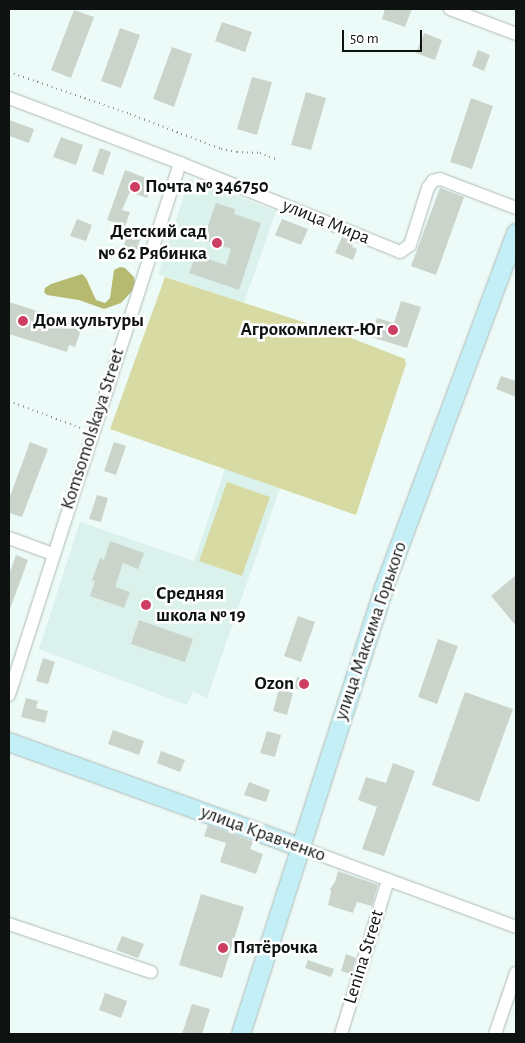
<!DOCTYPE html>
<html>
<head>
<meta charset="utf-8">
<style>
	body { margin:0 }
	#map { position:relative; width:525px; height:1043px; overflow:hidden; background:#edfbf8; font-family:"Alegreya Sans",sans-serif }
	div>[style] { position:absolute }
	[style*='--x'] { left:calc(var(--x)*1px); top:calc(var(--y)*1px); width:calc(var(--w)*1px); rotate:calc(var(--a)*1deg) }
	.built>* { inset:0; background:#dbf1ec }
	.green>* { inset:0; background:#d7dba3 }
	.forest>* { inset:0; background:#b6b970 }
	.building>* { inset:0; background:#cbd4ca }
	.path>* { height:2px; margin-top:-1px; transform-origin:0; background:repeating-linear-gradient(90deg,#848e8c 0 1px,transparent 0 5px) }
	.roads { filter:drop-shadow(0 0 1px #acb9b6) drop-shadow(0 0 1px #acb9b6) }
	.street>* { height:12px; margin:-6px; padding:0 6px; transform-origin:6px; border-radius:6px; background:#fff }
	.secondary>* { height:18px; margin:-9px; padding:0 9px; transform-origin:9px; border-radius:9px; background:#c4eff7 }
	.dots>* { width:14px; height:14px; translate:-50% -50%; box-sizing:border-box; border:2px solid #fff; border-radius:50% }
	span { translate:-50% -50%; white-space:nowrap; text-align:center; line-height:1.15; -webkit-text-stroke:5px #fff; paint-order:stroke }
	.poi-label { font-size:19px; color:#0e1312; font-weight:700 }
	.left { translate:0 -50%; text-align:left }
	.right { translate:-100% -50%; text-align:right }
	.street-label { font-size:19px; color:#0e1312 }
	.frame { position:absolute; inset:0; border:10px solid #0e1312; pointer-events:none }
	.scale { position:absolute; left:342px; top:30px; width:80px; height:22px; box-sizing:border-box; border:2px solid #0e1312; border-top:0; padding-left:6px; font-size:15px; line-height:18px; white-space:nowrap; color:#0e1312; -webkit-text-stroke:4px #fff; paint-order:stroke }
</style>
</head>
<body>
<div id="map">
	<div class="built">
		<i style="clip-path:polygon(190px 178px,276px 211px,244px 303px,158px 274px)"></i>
		<i style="clip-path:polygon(225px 469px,280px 488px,207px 698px,193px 691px,187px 705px,39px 649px,80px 522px,194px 561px)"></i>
	</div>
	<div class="green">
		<i style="clip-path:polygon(165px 277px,346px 336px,405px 359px,406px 364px,356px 515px,110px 429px)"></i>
		<i style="clip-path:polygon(227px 482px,270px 497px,242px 576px,199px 561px)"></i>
	</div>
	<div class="forest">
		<i style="clip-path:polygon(120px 267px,125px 268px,134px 277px,135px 283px,133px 290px,121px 303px,104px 309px,79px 300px,47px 295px,44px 292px,45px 288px,51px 284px,82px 274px,86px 278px,96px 300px,105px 303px,110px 298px,114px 270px)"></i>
	</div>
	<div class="building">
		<i style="clip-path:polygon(385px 9px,412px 9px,405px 27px,382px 19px)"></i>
		<i style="clip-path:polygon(74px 10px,94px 17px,71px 78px,51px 70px)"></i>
		<i style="clip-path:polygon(222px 22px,252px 32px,245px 52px,215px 41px)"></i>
		<i style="clip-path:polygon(120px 28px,140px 35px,121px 88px,101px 81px)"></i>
		<i style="clip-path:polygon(424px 33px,442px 40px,435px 60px,416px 53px)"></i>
		<i style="clip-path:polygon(172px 47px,192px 54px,174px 107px,153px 99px)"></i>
		<i style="clip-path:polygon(478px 50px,490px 55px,484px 71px,472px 66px)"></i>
		<i style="clip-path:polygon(252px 77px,272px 82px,257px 135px,237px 129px)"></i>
		<i style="clip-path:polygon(306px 92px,326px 98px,311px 150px,291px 145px)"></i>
		<i style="clip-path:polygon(471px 98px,493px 106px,472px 169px,450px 162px)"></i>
		<i style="clip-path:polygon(9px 120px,34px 129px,29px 143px,9px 136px)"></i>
		<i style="clip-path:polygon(61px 137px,83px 145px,76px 165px,53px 157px)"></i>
		<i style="clip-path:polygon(100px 148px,111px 152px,103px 175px,92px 171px)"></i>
		<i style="clip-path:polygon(125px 170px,154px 181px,147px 198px,130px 192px,122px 210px,130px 212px,125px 226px,107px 220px)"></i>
		<i style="clip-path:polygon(440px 188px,464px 197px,436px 275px,411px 266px)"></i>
		<i style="clip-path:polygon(216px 203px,235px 209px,234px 214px,261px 223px,239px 290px,189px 273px,196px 255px,226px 265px,231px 249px,203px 240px)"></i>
		<i style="clip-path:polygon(77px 219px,92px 225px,86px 241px,70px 236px)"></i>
		<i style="clip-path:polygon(282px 219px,308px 229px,301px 245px,275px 235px)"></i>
		<i style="clip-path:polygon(127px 233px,141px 237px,136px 253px,123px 249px)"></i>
		<i style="clip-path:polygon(342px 237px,354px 242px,352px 247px,357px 249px,353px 260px,335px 253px)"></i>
		<i style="clip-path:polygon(401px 301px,421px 307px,407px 348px,371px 337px,377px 318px,394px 323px)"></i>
		<i style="clip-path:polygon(9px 302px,76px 323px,74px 328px,81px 330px,75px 347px,69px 345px,67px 352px,9px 334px)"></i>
		<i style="clip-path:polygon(501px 376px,516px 381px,516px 397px,496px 389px)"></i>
		<i style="clip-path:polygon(30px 442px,48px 449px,22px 517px,9px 513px,9px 499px)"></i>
		<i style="clip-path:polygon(114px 442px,126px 446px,116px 475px,104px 471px)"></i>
		<i style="clip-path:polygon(97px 495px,108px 498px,101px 522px,89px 519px)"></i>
		<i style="clip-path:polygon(110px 541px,144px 553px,138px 569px,123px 563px,115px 587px,130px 592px,124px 608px,90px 596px,95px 581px,92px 580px,100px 558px,104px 560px)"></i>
		<i style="clip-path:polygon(16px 555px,28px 560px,10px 609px,9px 575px)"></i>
		<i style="clip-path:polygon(516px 575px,516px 626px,491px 596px)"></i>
		<i style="clip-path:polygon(298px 616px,315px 622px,301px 662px,284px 656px)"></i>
		<i style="clip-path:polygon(139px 620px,193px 639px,185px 662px,131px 644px)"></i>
		<i style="clip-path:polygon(438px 639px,458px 646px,437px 704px,418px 697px)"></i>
		<i style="clip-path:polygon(43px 658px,55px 662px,48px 684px,36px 681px)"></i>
		<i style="clip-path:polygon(297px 677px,308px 680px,305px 691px,294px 688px)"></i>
		<i style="clip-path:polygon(279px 689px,293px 693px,287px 715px,273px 711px)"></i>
		<i style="clip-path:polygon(465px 692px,513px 709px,479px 802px,432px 785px)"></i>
		<i style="clip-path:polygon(26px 698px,38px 701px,36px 708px,48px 711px,45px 723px,21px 717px)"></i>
		<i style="clip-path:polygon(113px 730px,144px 741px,139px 755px,108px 744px)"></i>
		<i style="clip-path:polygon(267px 731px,281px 735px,275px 757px,260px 753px)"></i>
		<i style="clip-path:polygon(161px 751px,185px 760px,180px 772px,157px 763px)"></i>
		<i style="clip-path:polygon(393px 763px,415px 771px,384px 856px,362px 849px,377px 807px,358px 800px,366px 777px,386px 783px)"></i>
		<i style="clip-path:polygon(249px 782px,270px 790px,266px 802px,244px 795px)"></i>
		<i style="clip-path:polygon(208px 825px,253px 842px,250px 849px,263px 854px,256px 874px,220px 862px,226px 843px,204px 836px)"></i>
		<i style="clip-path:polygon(338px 871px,378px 885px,372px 906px,357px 902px,353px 913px,328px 905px,331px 892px,330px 889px,335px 882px)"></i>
		<i style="clip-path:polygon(201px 894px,244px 907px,222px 978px,179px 965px)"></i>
		<i style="clip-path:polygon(122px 936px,144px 944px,138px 958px,116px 950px)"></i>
		<i style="clip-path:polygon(346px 954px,356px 958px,351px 974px,341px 971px)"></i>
		<i style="clip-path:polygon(308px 960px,334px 969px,331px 977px,305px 968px)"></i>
		<i style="clip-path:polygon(105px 993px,127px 1001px,121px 1018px,99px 1010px)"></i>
		<i style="clip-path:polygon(192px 1004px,210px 1009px,202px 1034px,182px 1034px)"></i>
	</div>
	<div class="path">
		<i style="--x:9;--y:72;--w:128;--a:19.1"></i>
		<i style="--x:130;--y:114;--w:97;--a:21"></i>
		<i style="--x:221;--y:149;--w:16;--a:11"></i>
		<i style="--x:237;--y:152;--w:23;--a:2"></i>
		<i style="--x:260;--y:153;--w:19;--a:21"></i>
		<i style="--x:9;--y:401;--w:79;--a:20.7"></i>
	</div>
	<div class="roads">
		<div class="street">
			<i style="--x:450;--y:9;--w:71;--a:20.7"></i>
			<i style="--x:9;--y:98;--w:183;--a:20.8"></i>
			<i style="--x:180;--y:163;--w:237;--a:22"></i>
			<i style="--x:400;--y:252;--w:12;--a:-35"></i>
			<i style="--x:410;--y:245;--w:60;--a:-72.5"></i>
			<i style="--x:428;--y:188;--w:9;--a:-54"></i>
			<i style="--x:433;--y:181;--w:7;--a:-16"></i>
			<i style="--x:440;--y:179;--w:81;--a:20.9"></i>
			<i style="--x:9;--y:538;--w:47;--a:20"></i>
			<i style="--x:9;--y:695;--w:559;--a:-72.18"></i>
			<i style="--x:299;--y:847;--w:231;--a:20.2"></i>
			<i style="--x:9;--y:924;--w:150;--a:18.7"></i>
			<i style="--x:341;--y:1034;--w:161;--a:-73"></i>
			<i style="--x:495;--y:1034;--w:65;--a:-71"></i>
		</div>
		<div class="secondary">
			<i style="--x:9;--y:742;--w:308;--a:19.9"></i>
			<i style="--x:241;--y:1034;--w:468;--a:-72.2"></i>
			<i style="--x:384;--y:588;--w:379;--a:-69.6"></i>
		</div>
	</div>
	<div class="dots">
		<i style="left:135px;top:187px;background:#cd3e63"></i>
		<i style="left:217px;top:243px;background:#cd3e63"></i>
		<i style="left:23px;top:321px;background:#cd3e63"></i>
		<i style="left:393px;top:330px;background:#cd3e63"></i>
		<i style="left:146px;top:605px;background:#cd3e63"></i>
		<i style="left:304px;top:684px;background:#cd3e63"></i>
		<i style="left:223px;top:948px;background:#cd3e63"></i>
	</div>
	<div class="poi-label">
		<span class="left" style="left:145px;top:187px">Почта № 346750</span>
		<span class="right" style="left:207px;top:243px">Детский сад<br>№ 62 Рябинка</span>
		<span class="left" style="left:33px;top:321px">Дом культуры</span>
		<span class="right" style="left:383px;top:330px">Агрокомплект-Юг</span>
		<span class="left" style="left:156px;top:605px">Средняя<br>школа № 19</span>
		<span class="right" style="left:294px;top:684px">Ozon</span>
		<span class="left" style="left:233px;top:948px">Пятёрочка</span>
	</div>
	<div class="street-label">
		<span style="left:326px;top:222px;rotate:22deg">улица Мира</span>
		<span style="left:93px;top:429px;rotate:-72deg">Komsomolskaya Street</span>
		<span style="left:371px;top:631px;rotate:-71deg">улица Максима Горького</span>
		<span style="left:263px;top:834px;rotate:20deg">улица Кравченко</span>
		<span style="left:364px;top:957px;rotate:-73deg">Lenina Street</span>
	</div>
	<div class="frame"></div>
	<div class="scale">50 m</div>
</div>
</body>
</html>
